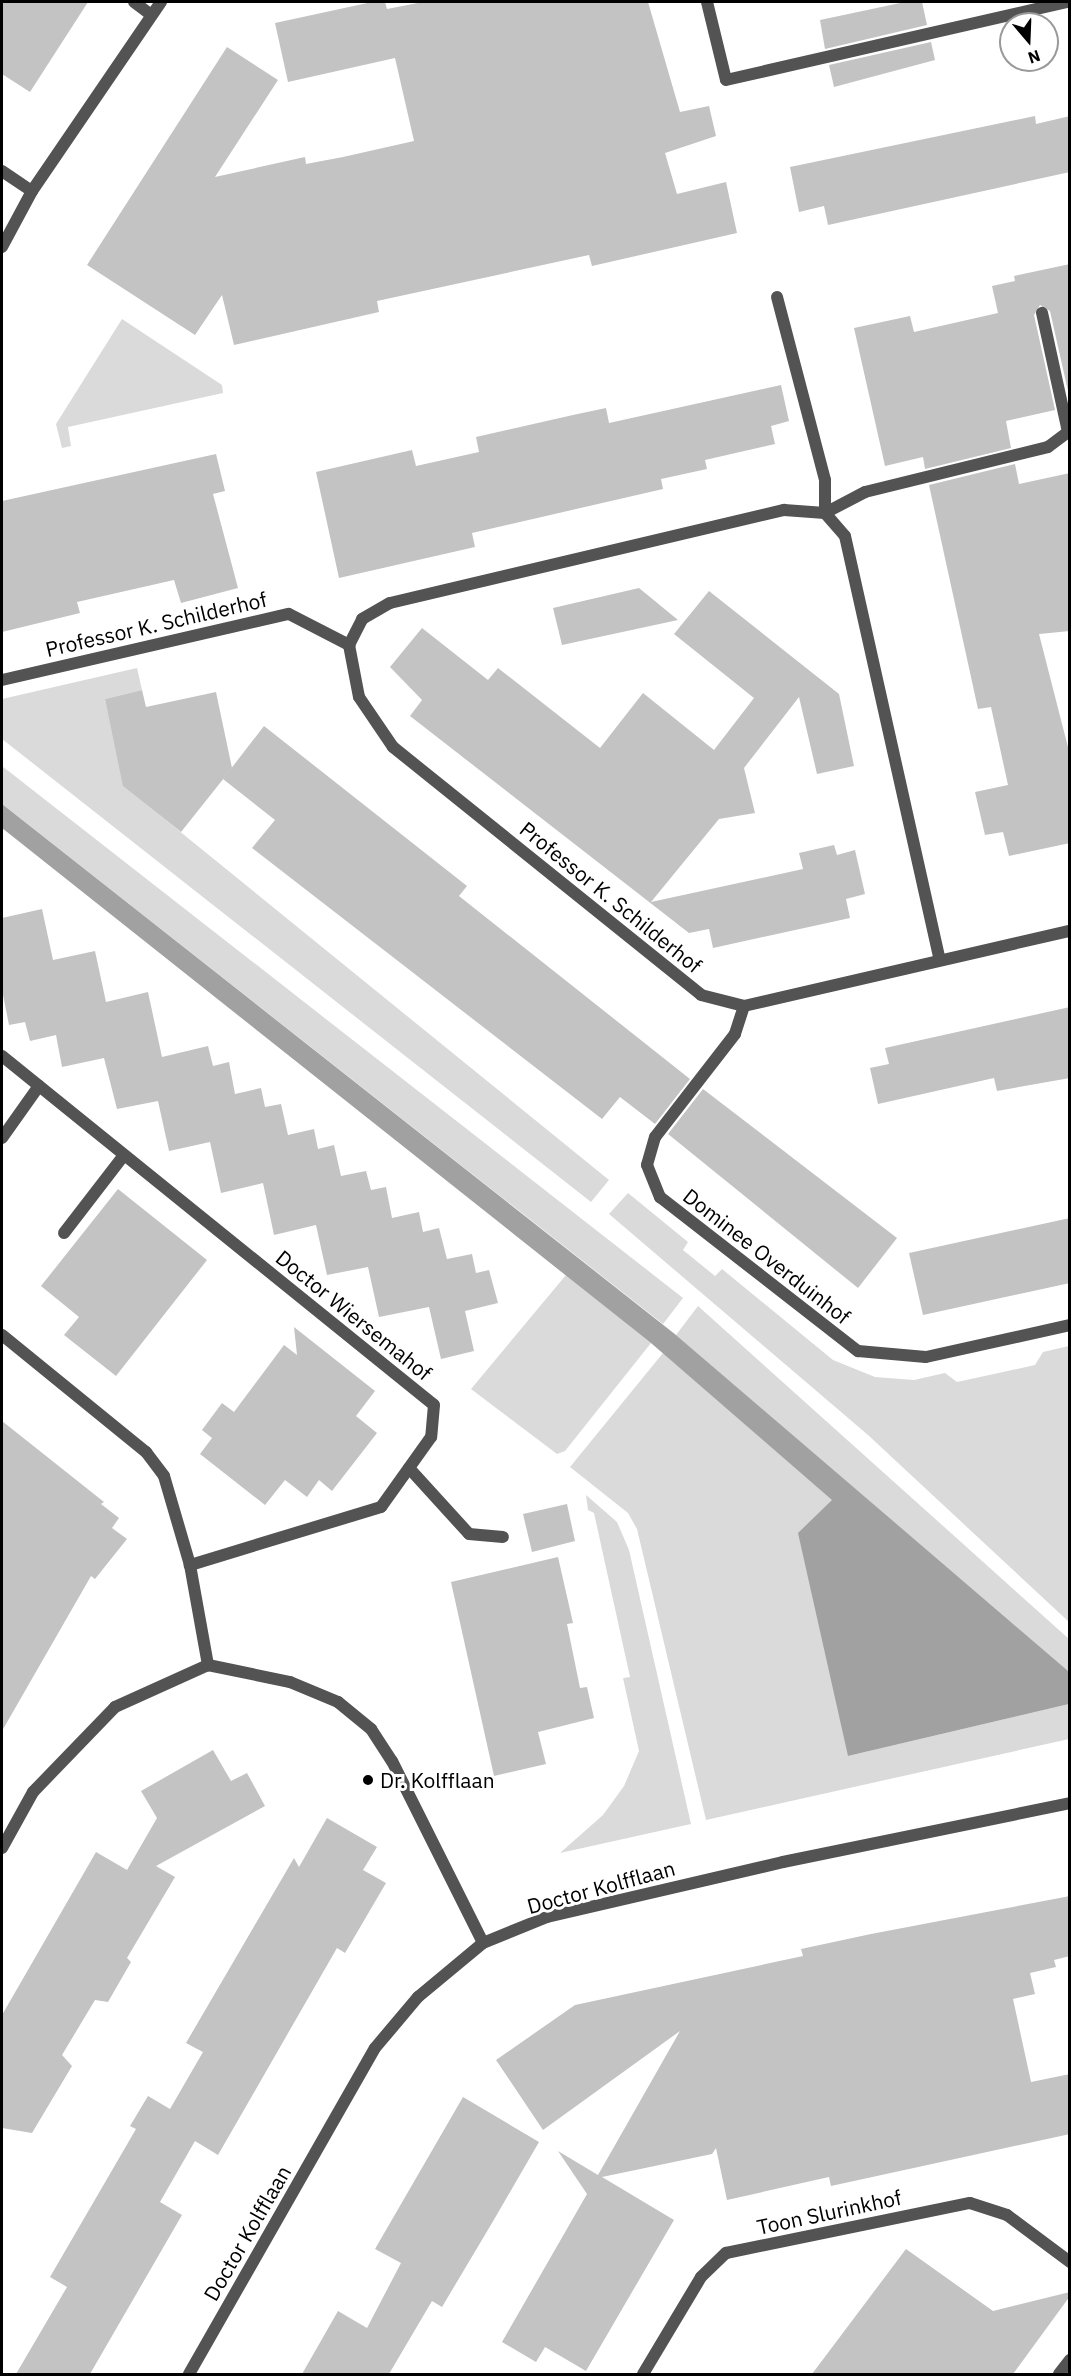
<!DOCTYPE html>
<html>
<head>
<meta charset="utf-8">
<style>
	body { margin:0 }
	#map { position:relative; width:1071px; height:2376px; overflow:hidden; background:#fff; font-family:"IBM Plex Sans",sans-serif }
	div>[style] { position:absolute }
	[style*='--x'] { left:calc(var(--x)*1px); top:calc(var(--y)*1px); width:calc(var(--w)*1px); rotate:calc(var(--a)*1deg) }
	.green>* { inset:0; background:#dadada }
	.water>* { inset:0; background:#a1a1a1 }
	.building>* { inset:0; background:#c3c3c3 }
	.lane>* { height:12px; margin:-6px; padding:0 6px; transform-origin:6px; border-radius:6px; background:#535353 }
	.street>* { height:12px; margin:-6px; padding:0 6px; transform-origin:6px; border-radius:6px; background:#535353 }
	.dots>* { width:16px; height:16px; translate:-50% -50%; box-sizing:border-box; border:3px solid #fff; border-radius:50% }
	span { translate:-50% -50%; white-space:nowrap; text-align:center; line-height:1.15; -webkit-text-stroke:6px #fff; paint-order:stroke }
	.street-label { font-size:21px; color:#000 }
	.poi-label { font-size:21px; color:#000 }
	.left { translate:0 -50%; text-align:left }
	.frame { position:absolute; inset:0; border:3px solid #000; pointer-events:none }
	.north { position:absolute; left:999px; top:12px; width:60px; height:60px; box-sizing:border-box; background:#fff; border:2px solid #999; border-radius:50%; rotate:161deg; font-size:16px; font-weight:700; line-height:24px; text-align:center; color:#000 }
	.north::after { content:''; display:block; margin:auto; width:21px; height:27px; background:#000; clip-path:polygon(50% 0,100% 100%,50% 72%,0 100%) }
</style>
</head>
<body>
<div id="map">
	<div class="green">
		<i style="clip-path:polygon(122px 319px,222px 385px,223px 393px,68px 427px,71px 446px,62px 448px,56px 424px)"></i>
		<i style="clip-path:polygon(137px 668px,142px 690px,105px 699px,125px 787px,609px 1180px,591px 1202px,2px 739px,2px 699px)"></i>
		<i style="clip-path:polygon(2px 766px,683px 1298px,663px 1324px,2px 804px)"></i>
		<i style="clip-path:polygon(628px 1193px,688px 1242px,683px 1250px,715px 1276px,722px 1269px,833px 1360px,875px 1377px,914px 1380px,945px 1373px,957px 1382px,1035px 1365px,1043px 1352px,1069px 1346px,1069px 1622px,868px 1435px,609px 1214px)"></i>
		<i style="clip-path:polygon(566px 1275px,651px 1343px,565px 1451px,557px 1454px,471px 1389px)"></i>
		<i style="clip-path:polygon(698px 1306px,1069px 1639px,1069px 1674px,676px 1335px)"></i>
		<i style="clip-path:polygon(663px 1353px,833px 1500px,848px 1756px,1069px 1704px,1069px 1739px,706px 1820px,637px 1529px,628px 1513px,570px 1467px)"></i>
		<i style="clip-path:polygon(586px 1495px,617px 1522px,629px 1550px,691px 1824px,560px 1853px,603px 1815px,624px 1786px,639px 1751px,623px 1678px,630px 1677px,594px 1513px,588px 1510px)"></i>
	</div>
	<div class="water">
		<i style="clip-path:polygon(2px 804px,676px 1335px,1068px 1671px,1069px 1704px,848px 1756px,798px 1533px,832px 1500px,651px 1343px,2px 828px)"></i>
	</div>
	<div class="building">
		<i style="clip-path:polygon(2px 2px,88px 2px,30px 92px,2px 74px)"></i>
		<i style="clip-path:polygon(372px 2px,385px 2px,387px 9px,423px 2px,648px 2px,680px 112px,709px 106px,716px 136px,665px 153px,677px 194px,726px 182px,737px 233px,592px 266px,589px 255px,377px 301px,379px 312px,234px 345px,222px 295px,195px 335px,87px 265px,227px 47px,278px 80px,215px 177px,305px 157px,306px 164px,343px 157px,414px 141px,395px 58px,288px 82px,275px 23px)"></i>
		<i style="clip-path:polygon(905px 2px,922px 2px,927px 25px,825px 49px,820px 20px)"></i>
		<i style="clip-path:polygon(931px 42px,935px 60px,834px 87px,829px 65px)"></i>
		<i style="clip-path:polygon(1035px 116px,1036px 124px,1070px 116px,1070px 172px,828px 225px,824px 206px,799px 212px,790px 167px)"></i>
		<i style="clip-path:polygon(1070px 264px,1070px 400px,1050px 311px,1040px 305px,1034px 315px,1055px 410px,1006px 421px,1011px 448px,925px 469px,923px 457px,885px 466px,854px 328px,910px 316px,914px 332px,998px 313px,992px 286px,1015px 281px,1014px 276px)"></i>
		<i style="clip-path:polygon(781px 385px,789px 421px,771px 426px,775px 444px,705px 460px,707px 469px,661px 479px,663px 489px,472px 533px,475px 547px,339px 578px,316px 472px,412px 450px,416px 466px,479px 452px,476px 437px,573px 415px,606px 408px,609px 423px)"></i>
		<i style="clip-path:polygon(216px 454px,225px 491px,213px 494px,238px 588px,181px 603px,174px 580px,77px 602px,80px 613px,2px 632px,2px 501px)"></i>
		<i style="clip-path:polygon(1015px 464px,1019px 484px,1070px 473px,1070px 631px,1039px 634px,1070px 755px,1070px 843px,1009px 856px,1003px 832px,985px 835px,975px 792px,1008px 785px,991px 707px,978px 709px,929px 485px)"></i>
		<i style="clip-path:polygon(639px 588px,678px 620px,562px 645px,553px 608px)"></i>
		<i style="clip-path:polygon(709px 591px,839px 694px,854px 766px,817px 774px,799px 697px,744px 768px,755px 813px,719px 819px,651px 902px,803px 869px,799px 853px,834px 845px,837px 855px,855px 850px,865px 894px,846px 899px,850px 918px,713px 948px,709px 929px,689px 933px,410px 716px,422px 700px,390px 667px,422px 628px,488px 680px,498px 668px,600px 748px,643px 693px,714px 750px,754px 698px,674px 634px)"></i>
		<i style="clip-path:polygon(142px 690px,146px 707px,216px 692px,232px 768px,181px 832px,123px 786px,105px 699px)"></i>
		<i style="clip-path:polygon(264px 726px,467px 886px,459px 896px,690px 1079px,655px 1124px,620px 1097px,602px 1119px,252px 848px,275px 820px,223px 779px)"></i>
		<i style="clip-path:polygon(42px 909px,53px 960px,95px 951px,106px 1002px,148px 992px,162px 1057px,208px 1046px,213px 1066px,229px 1062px,235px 1094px,261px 1088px,265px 1107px,281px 1104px,288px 1135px,314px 1129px,318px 1149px,334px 1145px,341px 1176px,366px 1171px,371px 1190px,386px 1187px,392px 1218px,419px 1212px,423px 1232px,439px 1228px,447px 1259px,472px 1254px,476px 1273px,489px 1270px,498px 1303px,465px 1311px,474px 1351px,441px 1359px,429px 1307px,379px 1317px,368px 1267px,327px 1275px,316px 1225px,274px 1235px,263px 1183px,221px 1193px,210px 1142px,169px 1151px,158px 1101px,117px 1109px,104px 1058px,62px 1067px,56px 1035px,30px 1041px,25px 1022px,9px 1025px,2px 990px,2px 918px)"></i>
		<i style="clip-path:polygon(1070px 1007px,1070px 1078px,997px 1091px,994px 1078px,878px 1104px,870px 1068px,889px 1064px,885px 1048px)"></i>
		<i style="clip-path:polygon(703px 1089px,897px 1238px,858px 1288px,668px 1134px)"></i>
		<i style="clip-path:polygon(118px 1189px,207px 1260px,116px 1376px,64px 1335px,79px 1317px,41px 1286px)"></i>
		<i style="clip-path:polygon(1070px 1218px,1070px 1283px,923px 1315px,909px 1253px)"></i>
		<i style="clip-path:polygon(294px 1327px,375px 1391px,356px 1416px,377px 1433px,332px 1491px,319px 1480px,307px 1497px,285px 1480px,265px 1505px,200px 1454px,212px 1438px,202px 1430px,222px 1403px,234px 1412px,284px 1345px,297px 1355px)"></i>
		<i style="clip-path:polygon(2px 1421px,104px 1502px,101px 1504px,119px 1518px,112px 1528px,127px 1539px,95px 1579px,91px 1576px,2px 1731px)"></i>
		<i style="clip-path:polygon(567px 1504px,575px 1541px,532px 1552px,523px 1514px)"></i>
		<i style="clip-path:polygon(558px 1557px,573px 1623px,567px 1624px,580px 1688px,587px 1687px,594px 1718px,538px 1732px,546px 1764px,494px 1776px,451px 1582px)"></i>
		<i style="clip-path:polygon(213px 1750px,231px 1781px,247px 1773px,265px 1806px,156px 1866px,175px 1877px,127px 1958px,131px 1962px,108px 2002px,95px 2000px,62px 2055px,72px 2066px,32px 2133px,2px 2128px,2px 2015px,96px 1852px,127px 1870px,157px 1818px,141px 1791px)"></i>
		<i style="clip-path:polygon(327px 1818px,377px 1847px,363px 1870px,386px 1883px,345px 1953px,337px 1948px,218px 2155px,195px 2141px,160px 2202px,182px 2215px,90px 2374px,16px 2374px,67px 2287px,50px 2277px,136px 2129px,130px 2126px,148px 2096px,170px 2109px,203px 2052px,186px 2043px,294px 1858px,299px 1867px)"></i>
		<i style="clip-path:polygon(1070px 1896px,1070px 1956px,1054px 1960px,1056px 1967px,1030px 1973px,1035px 1994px,1013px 1999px,1031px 2082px,1070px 2074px,1070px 2134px,831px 2186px,829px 2177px,727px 2200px,716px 2148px,712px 2154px,602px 2177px,674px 2220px,586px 2371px,545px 2347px,536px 2362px,502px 2342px,587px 2194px,558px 2151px,598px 2175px,680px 2031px,543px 2130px,496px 2060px,575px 2005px,803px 1956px,801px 1949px,871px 1934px)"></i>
		<i style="clip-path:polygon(463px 2097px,539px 2142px,492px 2223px,442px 2307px,432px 2301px,389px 2374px,302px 2374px,338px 2311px,367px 2328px,401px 2263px,375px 2249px)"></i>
		<i style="clip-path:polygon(906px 2249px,993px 2311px,1070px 2292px,1070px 2296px,1013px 2374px,812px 2374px)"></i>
	</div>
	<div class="lane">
		<i style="--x:825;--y:513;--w:45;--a:-27.7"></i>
		<i style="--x:865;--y:492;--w:188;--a:-13.8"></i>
		<i style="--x:1048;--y:447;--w:25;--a:-37"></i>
		<i style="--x:1068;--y:432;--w:122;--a:-102.3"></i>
		<i style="--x:2;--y:1138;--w:64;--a:-54.6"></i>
		<i style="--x:64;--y:1233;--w:98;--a:-52.4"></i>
		<i style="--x:409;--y:1468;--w:89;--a:47.7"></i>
		<i style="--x:469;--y:1534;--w:34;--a:5"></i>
	</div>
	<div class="street">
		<i style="--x:134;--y:2;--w:20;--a:37"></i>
		<i style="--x:707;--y:2;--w:80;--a:76.3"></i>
		<i style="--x:726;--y:80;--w:349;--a:-12.9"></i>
		<i style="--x:2;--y:171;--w:36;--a:34"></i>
		<i style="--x:2;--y:247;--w:64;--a:-61.8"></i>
		<i style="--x:32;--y:191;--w:229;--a:-55.7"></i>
		<i style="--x:777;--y:297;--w:189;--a:75.3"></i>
		<i style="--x:825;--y:480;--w:33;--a:90"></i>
		<i style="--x:349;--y:645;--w:53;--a:79.1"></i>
		<i style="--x:359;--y:697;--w:60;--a:55.8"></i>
		<i style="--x:393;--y:747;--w:395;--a:38.8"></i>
		<i style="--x:701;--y:995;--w:44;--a:14.3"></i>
		<i style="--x:744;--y:1006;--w:335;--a:-13"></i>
		<i style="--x:2;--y:680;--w:294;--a:-13"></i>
		<i style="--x:289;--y:614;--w:68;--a:27.3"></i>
		<i style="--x:349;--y:645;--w:29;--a:-63"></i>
		<i style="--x:362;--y:619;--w:32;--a:-30"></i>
		<i style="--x:390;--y:603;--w:405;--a:-13.3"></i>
		<i style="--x:784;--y:510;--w:41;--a:4.2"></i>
		<i style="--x:825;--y:513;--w:30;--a:49"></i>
		<i style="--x:845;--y:536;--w:432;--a:77.4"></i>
		<i style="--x:744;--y:1006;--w:29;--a:108"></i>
		<i style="--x:735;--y:1034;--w:130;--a:127.8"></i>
		<i style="--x:655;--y:1137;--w:29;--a:106"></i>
		<i style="--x:647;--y:1165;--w:35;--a:68"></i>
		<i style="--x:660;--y:1197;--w:251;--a:37.9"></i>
		<i style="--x:858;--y:1351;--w:68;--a:5"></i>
		<i style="--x:926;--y:1357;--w:148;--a:-12.5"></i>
		<i style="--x:2;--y:1056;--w:555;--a:38.93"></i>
		<i style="--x:434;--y:1405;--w:32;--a:95"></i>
		<i style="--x:431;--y:1437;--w:86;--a:125.5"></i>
		<i style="--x:381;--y:1507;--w:200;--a:163.1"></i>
		<i style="--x:2;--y:1335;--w:186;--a:39.1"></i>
		<i style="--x:146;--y:1452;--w:30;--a:53"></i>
		<i style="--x:164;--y:1476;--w:93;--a:73.7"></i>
		<i style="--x:190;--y:1565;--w:102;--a:79.8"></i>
		<i style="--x:2;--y:1848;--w:64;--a:-61"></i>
		<i style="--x:33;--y:1792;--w:118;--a:-46"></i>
		<i style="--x:115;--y:1707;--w:102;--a:-24.3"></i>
		<i style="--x:208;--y:1665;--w:84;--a:11.7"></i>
		<i style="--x:290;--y:1682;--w:52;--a:22.6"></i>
		<i style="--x:338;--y:1702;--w:43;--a:39.3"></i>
		<i style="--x:371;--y:1729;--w:38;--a:57"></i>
		<i style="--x:392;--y:1761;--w:203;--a:63.4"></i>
		<i style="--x:189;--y:2374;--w:375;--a:-60.3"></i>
		<i style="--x:375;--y:2048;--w:67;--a:-49.9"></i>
		<i style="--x:418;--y:1997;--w:85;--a:-39.7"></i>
		<i style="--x:483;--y:1943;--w:69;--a:-22.1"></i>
		<i style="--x:547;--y:1917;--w:242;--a:-13.1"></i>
		<i style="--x:783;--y:1862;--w:293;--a:-11.6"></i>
		<i style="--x:643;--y:2374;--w:113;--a:-59.1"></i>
		<i style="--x:701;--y:2277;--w:35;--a:-44"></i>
		<i style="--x:726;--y:2253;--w:249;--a:-11.6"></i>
		<i style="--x:970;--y:2203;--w:39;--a:18"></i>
		<i style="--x:1007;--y:2215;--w:79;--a:36.7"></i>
		<i style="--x:1059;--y:2374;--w:18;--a:-52"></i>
	</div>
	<div class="dots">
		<i style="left:368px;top:1780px;background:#000"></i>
	</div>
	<div class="street-label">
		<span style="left:156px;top:624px;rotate:-13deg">Professor K. Schilderhof</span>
		<span style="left:611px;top:897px;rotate:39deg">Professor K. Schilderhof</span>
		<span style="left:767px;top:1256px;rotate:38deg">Dominee Overduinhof</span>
		<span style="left:354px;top:1315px;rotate:39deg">Doctor Wiersemahof</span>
		<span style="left:601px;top:1887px;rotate:-15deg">Doctor Kolfflaan</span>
		<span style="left:829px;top:2212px;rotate:-12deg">Toon Slurinkhof</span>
		<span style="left:247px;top:2233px;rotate:-60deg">Doctor Kolfflaan</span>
	</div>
	<div class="poi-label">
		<span class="left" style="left:380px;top:1780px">Dr. Kolfflaan</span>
	</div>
	<div class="frame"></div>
	<div class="north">N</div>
</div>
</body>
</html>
